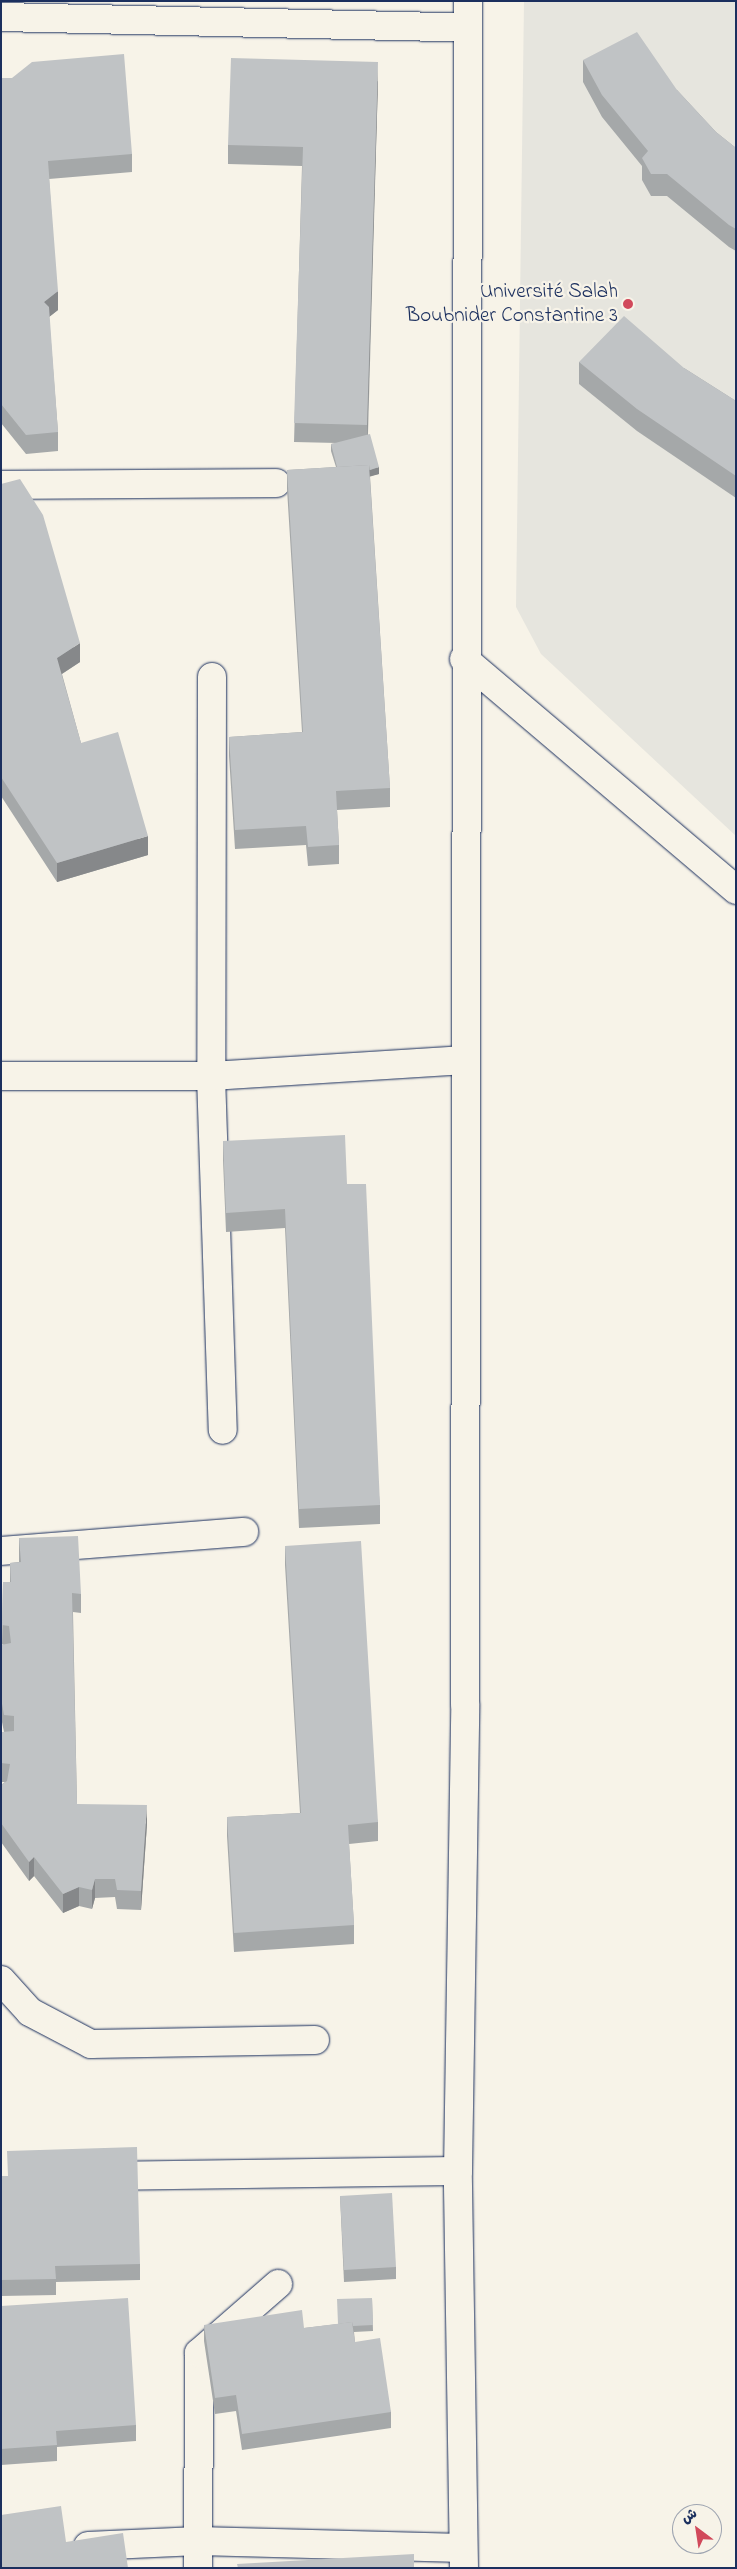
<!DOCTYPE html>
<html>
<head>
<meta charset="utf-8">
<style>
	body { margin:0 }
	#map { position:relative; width:737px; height:2569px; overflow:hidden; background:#f7f3e8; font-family:"Indie Flower","Playpen Sans Arabic",sans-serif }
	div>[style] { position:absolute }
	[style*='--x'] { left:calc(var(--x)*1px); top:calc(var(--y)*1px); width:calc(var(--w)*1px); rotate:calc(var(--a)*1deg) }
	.built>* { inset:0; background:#e6e5de }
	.roads { filter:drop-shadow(0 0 1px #1b2f5e) drop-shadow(0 0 1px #1b2f5e) }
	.minor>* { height:28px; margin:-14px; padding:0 14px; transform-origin:14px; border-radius:14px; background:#f7f3e8 }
	.major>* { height:28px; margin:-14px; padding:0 14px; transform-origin:14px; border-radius:14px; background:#f7f3e8 }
	.wall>* { inset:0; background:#a5a8a9 }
	.shaded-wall>* { inset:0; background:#86888a }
	.building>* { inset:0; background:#c0c3c5 }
	.dots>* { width:14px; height:14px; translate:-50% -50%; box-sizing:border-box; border:2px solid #f7f3e8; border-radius:50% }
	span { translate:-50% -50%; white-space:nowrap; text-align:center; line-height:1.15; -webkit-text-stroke:4.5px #f7f3e8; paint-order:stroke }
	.poi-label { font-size:21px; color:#1b2f5e }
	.right { translate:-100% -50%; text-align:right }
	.frame { position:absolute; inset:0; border:2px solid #1b2f5e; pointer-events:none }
	.north { position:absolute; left:672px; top:2504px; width:50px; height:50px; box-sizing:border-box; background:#f7f3e8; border:1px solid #9fa5b1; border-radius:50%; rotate:329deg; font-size:14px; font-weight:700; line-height:20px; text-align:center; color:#1b2f5e }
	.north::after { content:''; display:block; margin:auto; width:18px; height:22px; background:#d1495b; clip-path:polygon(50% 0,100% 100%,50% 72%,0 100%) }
</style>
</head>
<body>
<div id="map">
	<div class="built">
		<i style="clip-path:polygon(524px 1px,736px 1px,736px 836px,541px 654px,516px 607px)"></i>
	</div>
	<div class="roads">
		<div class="minor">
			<i style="--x:1;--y:17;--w:467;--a:1.3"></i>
			<i style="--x:1;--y:485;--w:275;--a:-0.4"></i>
			<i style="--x:464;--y:659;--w:357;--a:40.3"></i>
			<i style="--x:212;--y:677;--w:399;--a:90.1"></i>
			<i style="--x:211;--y:1076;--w:354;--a:88.1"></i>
			<i style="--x:1;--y:1076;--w:210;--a:0"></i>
			<i style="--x:211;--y:1076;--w:255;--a:-3.6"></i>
			<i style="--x:1;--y:1551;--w:244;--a:-4.5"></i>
			<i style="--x:1;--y:1980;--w:43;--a:47.8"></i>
			<i style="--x:30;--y:2012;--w:69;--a:27.7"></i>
			<i style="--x:91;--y:2044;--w:224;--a:-1"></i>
			<i style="--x:100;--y:2176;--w:358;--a:-0.8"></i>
			<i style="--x:88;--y:2546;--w:110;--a:-2.6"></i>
			<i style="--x:198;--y:2541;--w:265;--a:1.5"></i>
			<i style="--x:198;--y:2568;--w:215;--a:-89.7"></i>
			<i style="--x:199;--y:2353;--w:105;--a:-41.1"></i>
		</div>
		<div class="major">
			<i style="--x:464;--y:2568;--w:397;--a:-90.9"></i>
			<i style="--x:458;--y:2171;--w:467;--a:-89.1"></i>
			<i style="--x:465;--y:1704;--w:1703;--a:-89.9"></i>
		</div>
	</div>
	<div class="wall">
		<i style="clip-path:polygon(583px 60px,677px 90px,716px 132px,736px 148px,736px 251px,729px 247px,667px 196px,651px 196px,642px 180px,642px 166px,602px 117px,583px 82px)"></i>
		<i style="clip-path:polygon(1px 78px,132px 154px,132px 172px,49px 179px,58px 310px,49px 317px,58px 432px,58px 451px,26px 454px,1px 423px)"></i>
		<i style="clip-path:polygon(378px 81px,368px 434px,379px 474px,370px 476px,390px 788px,390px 807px,337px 810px,339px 845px,339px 864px,308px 866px,306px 845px,235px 849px,229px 756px,229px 737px,302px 732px,287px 489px,287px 470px,336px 467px,331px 451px,331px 444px,337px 443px,294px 442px,302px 166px,228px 164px,228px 145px)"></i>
		<i style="clip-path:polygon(579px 362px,684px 368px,736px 401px,736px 498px,637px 431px,579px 384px)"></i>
		<i style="clip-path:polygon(1px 484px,80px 662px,62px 674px,81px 743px,148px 855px,57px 882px,1px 796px)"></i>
		<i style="clip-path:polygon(223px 1141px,347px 1184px,380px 1505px,380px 1524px,299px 1528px,285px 1228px,226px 1232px,223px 1160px)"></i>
		<i style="clip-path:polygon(19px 1538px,81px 1594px,81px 1613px,73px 1612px,77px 1804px,147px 1824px,141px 1910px,117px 1909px,115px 1897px,95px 1898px,92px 1909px,79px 1906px,63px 1913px,34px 1876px,29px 1881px,1px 1842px,1px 1785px,5px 1782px,1px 1782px,1px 1741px,4px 1732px,1px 1717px,1px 1645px,4px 1644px,2px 1644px,3px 1582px,10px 1582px,10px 1563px,19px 1562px)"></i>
		<i style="clip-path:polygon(285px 1546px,378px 1822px,378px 1841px,349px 1844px,354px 1925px,354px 1944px,234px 1952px,227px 1836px,227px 1817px,300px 1813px,285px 1565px)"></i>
		<i style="clip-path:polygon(1px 2176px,140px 2264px,140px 2280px,56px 2282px,56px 2295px,1px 2296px)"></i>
		<i style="clip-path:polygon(340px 2196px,396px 2267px,396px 2279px,344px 2282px)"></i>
		<i style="clip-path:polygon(372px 2298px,373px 2331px,354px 2332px,355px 2342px,391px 2412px,391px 2428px,242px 2450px,236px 2411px,215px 2414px,204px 2341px,204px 2325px,304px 2328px,338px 2324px)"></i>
		<i style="clip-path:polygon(1px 2306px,136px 2425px,136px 2441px,57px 2447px,57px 2461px,1px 2465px)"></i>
	</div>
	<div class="shaded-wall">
		<i style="clip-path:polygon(378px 62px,378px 81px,367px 444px,367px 425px)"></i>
		<i style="clip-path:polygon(58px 291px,58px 310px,44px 321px,44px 302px)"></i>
		<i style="clip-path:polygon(379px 467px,379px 474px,341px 485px,341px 479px)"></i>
		<i style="clip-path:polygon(80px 643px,80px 662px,57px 677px,57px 658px)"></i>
		<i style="clip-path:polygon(148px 836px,148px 855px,57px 882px,57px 863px)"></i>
		<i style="clip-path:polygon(147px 1805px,147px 1824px,141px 1910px,141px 1891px)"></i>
		<i style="clip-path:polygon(34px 1857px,34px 1876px,29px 1881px,29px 1862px)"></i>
		<i style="clip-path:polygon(95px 1879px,95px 1898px,92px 1909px,92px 1890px)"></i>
		<i style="clip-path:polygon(79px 1887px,79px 1906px,63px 1913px,63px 1894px)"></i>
	</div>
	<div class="building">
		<i style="clip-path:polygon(637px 32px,677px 90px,716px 132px,736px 148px,736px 229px,729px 225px,667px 174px,651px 174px,642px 158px,648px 151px,602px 95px,583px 60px)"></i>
		<i style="clip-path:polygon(124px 54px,132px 154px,48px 161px,58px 291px,44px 302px,49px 307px,58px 432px,26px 435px,1px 404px,1px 78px,12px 78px,32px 62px)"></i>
		<i style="clip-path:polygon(231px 58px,378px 62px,367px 425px,294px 423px,303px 147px,228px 145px)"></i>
		<i style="clip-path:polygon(624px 316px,684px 368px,736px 401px,736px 476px,637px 409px,579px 362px)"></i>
		<i style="clip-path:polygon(370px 434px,379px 467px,370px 470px,369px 465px,337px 467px,331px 444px)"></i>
		<i style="clip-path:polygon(369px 465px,390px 788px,336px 791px,339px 845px,308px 847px,306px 826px,235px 830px,229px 737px,303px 732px,287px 470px)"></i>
		<i style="clip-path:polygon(20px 479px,43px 515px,80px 643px,57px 658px,81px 743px,118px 732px,148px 836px,57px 863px,1px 777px,1px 484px)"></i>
		<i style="clip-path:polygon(345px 1135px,347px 1184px,366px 1184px,380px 1505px,299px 1509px,285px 1209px,226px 1213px,223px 1141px)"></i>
		<i style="clip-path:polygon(78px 1536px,81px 1594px,72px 1593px,77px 1804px,147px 1805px,141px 1891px,117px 1890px,115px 1879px,95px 1879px,92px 1890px,79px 1887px,63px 1894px,34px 1857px,29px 1862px,1px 1823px,1px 1785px,7px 1781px,10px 1764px,1px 1763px,2px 1732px,14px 1731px,14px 1716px,4px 1715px,1px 1698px,1px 1645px,11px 1643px,9px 1626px,2px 1625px,3px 1582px,11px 1582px,10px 1563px,21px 1562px,19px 1538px)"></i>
		<i style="clip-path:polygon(361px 1541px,378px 1822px,348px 1825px,354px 1925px,234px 1933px,227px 1817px,301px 1813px,285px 1546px)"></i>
		<i style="clip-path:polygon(137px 2147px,140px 2264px,55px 2266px,56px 2279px,1px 2280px,1px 2176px,8px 2176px,7px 2151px)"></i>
		<i style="clip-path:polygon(392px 2193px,396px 2267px,344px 2270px,340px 2196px)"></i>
		<i style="clip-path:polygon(128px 2298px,136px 2425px,56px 2431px,57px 2445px,1px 2449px,1px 2306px)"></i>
		<i style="clip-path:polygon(372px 2298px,373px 2325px,353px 2326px,352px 2322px,338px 2324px,337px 2299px)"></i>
		<i style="clip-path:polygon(302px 2310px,304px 2328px,352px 2322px,355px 2342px,380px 2338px,391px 2412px,242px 2434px,236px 2395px,215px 2398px,204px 2325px)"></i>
		<i style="clip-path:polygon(61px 2506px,66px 2542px,123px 2533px,128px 2568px,1px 2568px,1px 2515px)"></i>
		<i style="clip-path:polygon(414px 2554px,414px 2568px,238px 2568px,237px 2564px)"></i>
	</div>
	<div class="dots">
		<i style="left:628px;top:304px;background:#d1495b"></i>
	</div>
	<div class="poi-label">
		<span class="right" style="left:618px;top:304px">Université Salah<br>Boubnider Constantine 3</span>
	</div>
	<div class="frame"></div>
	<div class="north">ش</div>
</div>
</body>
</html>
